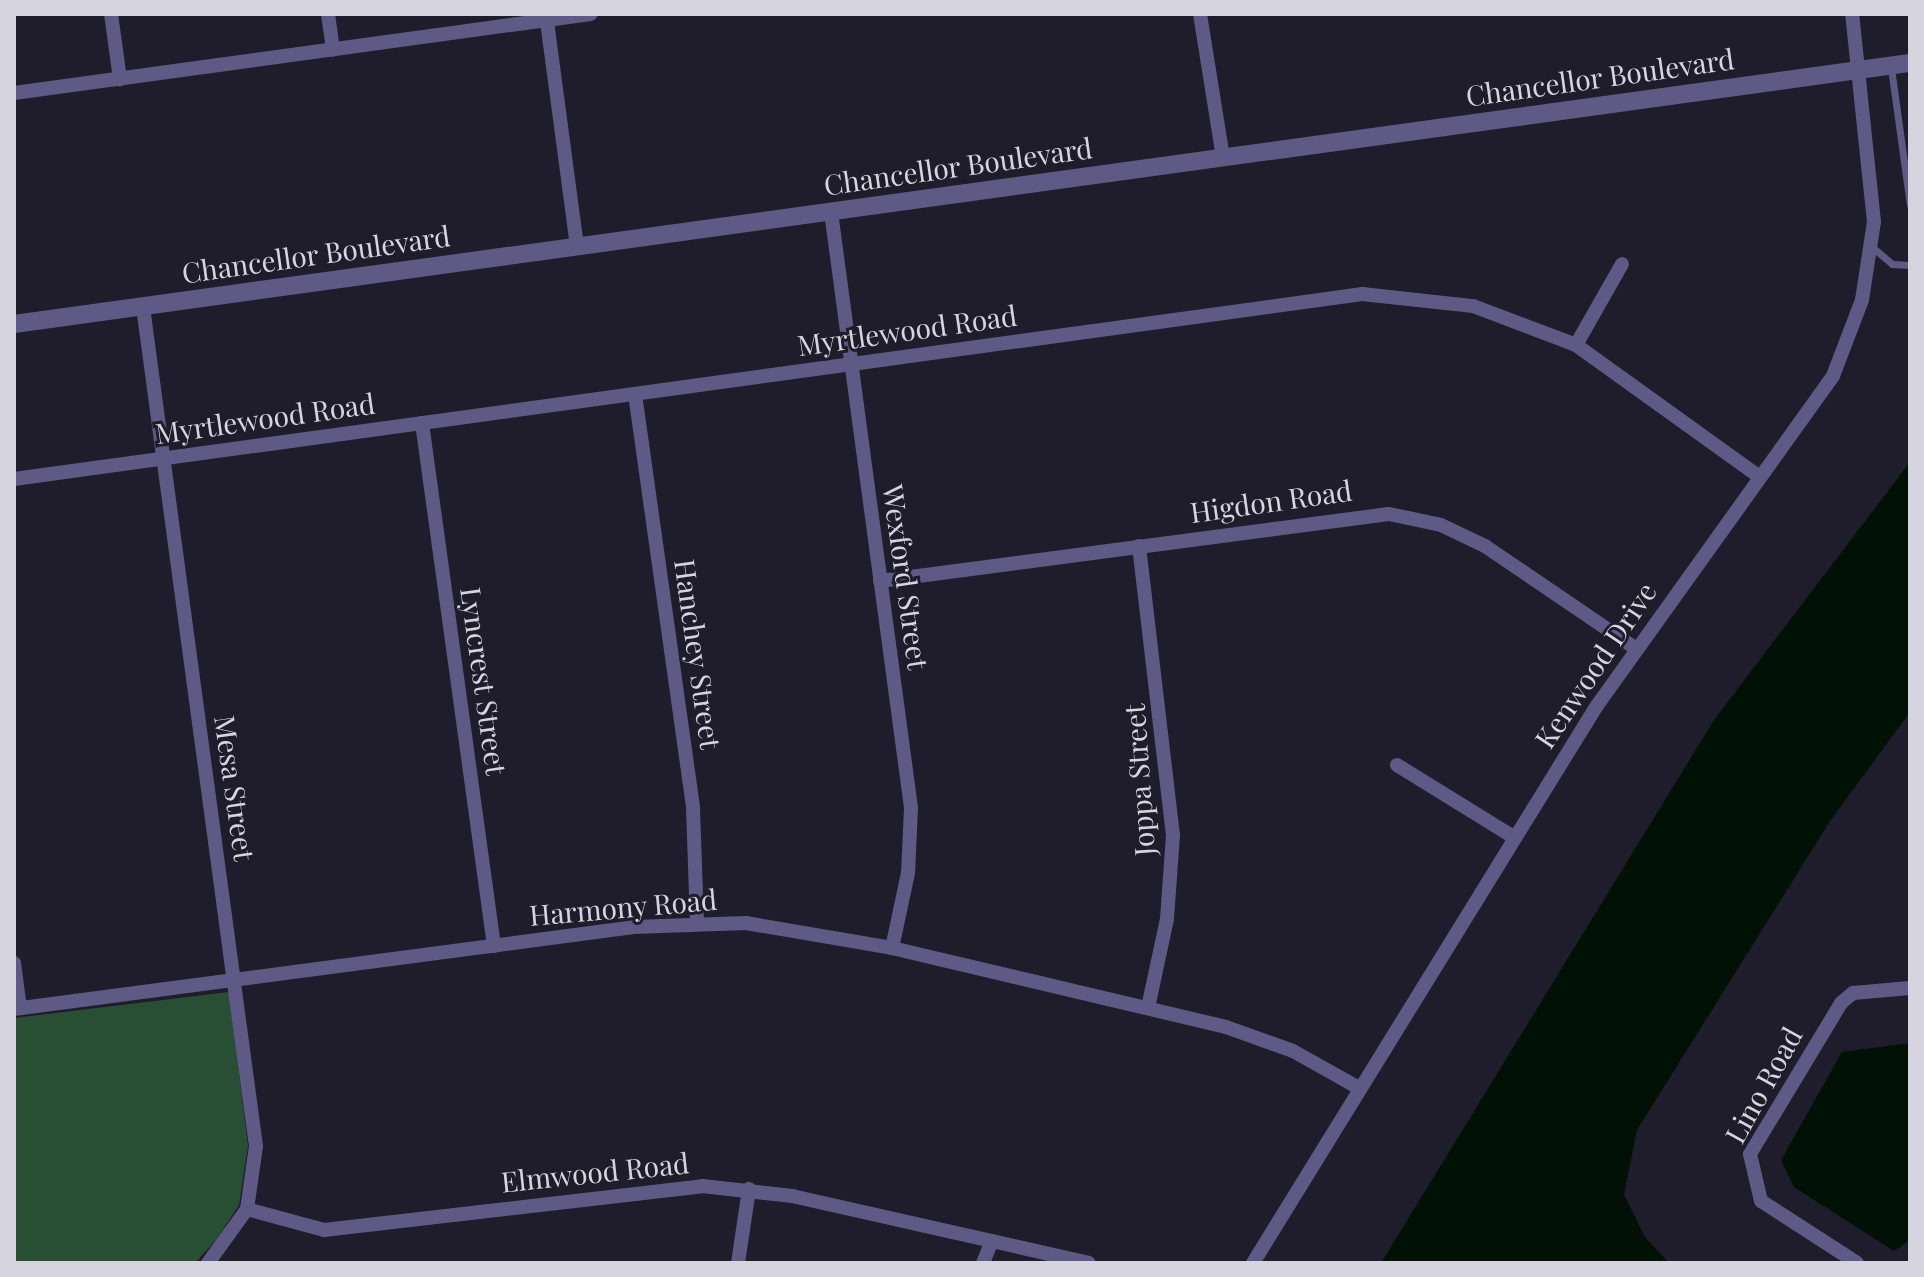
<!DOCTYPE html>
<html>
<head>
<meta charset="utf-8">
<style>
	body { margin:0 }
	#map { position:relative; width:1924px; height:1277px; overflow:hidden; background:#1f1d2b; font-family:"Playfair Display",serif }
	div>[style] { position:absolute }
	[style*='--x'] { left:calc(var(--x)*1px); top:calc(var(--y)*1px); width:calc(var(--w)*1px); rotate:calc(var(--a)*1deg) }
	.green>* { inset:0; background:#284f34 }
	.water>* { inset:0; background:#011105 }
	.service>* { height:7px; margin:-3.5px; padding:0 3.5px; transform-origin:3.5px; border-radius:3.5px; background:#5f5986 }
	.minor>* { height:14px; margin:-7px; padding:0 7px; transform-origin:7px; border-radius:7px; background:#5f5986 }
	.tertiary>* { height:18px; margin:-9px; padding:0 9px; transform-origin:9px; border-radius:9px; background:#5f5986 }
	span { translate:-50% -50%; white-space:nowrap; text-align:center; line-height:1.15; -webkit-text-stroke:6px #1f1d2b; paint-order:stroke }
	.street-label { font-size:28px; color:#d6d5df }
	.frame { position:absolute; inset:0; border:16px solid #d6d5df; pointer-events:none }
</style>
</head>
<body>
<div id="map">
	<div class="green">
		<i style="clip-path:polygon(229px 992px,248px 1146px,239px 1205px,216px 1240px,195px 1263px,14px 1263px,14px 1018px)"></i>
	</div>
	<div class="water">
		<i style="clip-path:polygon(1910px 462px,1910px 712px,1830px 821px,1637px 1130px,1624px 1194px,1645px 1237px,1669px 1263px,1381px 1263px,1714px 720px)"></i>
		<i style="clip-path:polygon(1910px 1043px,1910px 1240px,1894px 1251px,1794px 1187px,1781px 1160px,1842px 1052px)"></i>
	</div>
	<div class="service">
		<i style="--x:1891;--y:68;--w:138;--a:82.1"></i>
		<i style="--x:1872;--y:247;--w:26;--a:40"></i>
		<i style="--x:1892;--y:264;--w:18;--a:3"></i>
	</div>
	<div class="minor">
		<i style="--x:111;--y:14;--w:66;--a:82.1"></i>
		<i style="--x:328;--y:14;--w:36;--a:82"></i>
		<i style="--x:546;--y:14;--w:235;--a:82.4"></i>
		<i style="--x:1200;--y:14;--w:145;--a:80.9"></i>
		<i style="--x:14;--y:93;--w:582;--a:-7.8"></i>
		<i style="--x:831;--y:212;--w:601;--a:82.35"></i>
		<i style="--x:911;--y:808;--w:65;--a:92.6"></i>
		<i style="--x:908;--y:873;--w:77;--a:102"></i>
		<i style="--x:143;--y:307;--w:847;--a:82.33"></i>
		<i style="--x:256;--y:1146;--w:64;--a:98.1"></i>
		<i style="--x:247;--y:1209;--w:67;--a:125.8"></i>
		<i style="--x:1576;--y:345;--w:93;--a:-60.4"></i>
		<i style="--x:635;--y:394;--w:418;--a:82"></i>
		<i style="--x:693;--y:808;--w:114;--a:88"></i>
		<i style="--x:422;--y:423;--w:528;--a:82.16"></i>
		<i style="--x:14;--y:479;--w:1361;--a:-7.81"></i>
		<i style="--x:1362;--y:294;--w:112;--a:6.2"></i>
		<i style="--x:1473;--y:306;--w:110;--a:20.7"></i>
		<i style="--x:1576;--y:345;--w:226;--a:35.7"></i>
		<i style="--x:1139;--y:546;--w:291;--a:83.3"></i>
		<i style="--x:1173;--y:835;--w:84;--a:94.1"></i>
		<i style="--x:1167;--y:919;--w:91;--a:102.1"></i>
		<i style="--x:880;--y:581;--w:513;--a:-7.5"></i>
		<i style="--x:1389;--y:514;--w:53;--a:11.9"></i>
		<i style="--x:1441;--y:525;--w:49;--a:25.5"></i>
		<i style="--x:1485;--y:546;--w:181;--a:34.2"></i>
		<i style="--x:1397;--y:765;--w:135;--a:31.7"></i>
		<i style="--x:14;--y:963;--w:45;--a:82.4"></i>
		<i style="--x:14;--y:1009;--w:625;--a:-7.53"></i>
		<i style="--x:634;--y:927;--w:112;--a:-2"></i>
		<i style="--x:746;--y:923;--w:148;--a:9.7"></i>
		<i style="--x:892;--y:948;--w:343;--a:13.3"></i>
		<i style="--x:1226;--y:1027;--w:71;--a:19.7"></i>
		<i style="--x:1293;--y:1051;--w:76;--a:29.3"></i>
		<i style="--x:247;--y:1209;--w:80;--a:15.3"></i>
		<i style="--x:324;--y:1230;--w:381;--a:-6.6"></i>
		<i style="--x:702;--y:1186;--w:91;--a:6.3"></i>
		<i style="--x:792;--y:1196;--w:304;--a:12.7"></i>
		<i style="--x:738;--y:1263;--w:75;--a:-81.5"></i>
		<i style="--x:983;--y:1263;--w:24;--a:-68"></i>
		<i style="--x:1253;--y:1263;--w:653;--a:-58.33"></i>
		<i style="--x:1596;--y:707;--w:407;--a:-54.4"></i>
		<i style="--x:1833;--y:376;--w:81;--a:-69.1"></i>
		<i style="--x:1862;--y:300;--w:79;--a:-81.3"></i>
		<i style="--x:1874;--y:222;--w:209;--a:-96"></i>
		<i style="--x:1857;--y:1263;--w:114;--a:-147.1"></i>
		<i style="--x:1761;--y:1201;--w:48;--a:-103.2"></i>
		<i style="--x:1750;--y:1154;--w:176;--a:-58.9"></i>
		<i style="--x:1841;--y:1003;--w:16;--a:-40"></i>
		<i style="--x:1853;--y:993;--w:57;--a:-5"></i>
	</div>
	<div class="tertiary">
		<i style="--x:14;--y:324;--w:1914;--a:-7.84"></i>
	</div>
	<div class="street-label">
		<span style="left:1600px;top:77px;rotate:-8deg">Chancellor Boulevard</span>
		<span style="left:958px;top:166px;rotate:-8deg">Chancellor Boulevard</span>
		<span style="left:316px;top:254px;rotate:-8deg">Chancellor Boulevard</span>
		<span style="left:907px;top:330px;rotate:-8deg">Myrtlewood Road</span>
		<span style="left:265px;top:418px;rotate:-8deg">Myrtlewood Road</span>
		<span style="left:1271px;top:501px;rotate:-8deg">Higdon Road</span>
		<span style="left:906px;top:577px;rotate:82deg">Wexford Street</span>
		<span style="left:698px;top:654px;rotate:82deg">Hanchey Street</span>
		<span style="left:1595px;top:665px;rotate:-56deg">Kenwood Drive</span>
		<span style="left:484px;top:681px;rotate:82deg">Lyncrest Street</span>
		<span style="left:1139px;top:780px;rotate:-94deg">Joppa Street</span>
		<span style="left:235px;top:788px;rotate:82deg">Mesa Street</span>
		<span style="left:623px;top:907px;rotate:-5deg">Harmony Road</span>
		<span style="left:1763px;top:1085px;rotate:-61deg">Lino Road</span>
		<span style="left:595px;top:1172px;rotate:-6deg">Elmwood Road</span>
	</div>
	<div class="frame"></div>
</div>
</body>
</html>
